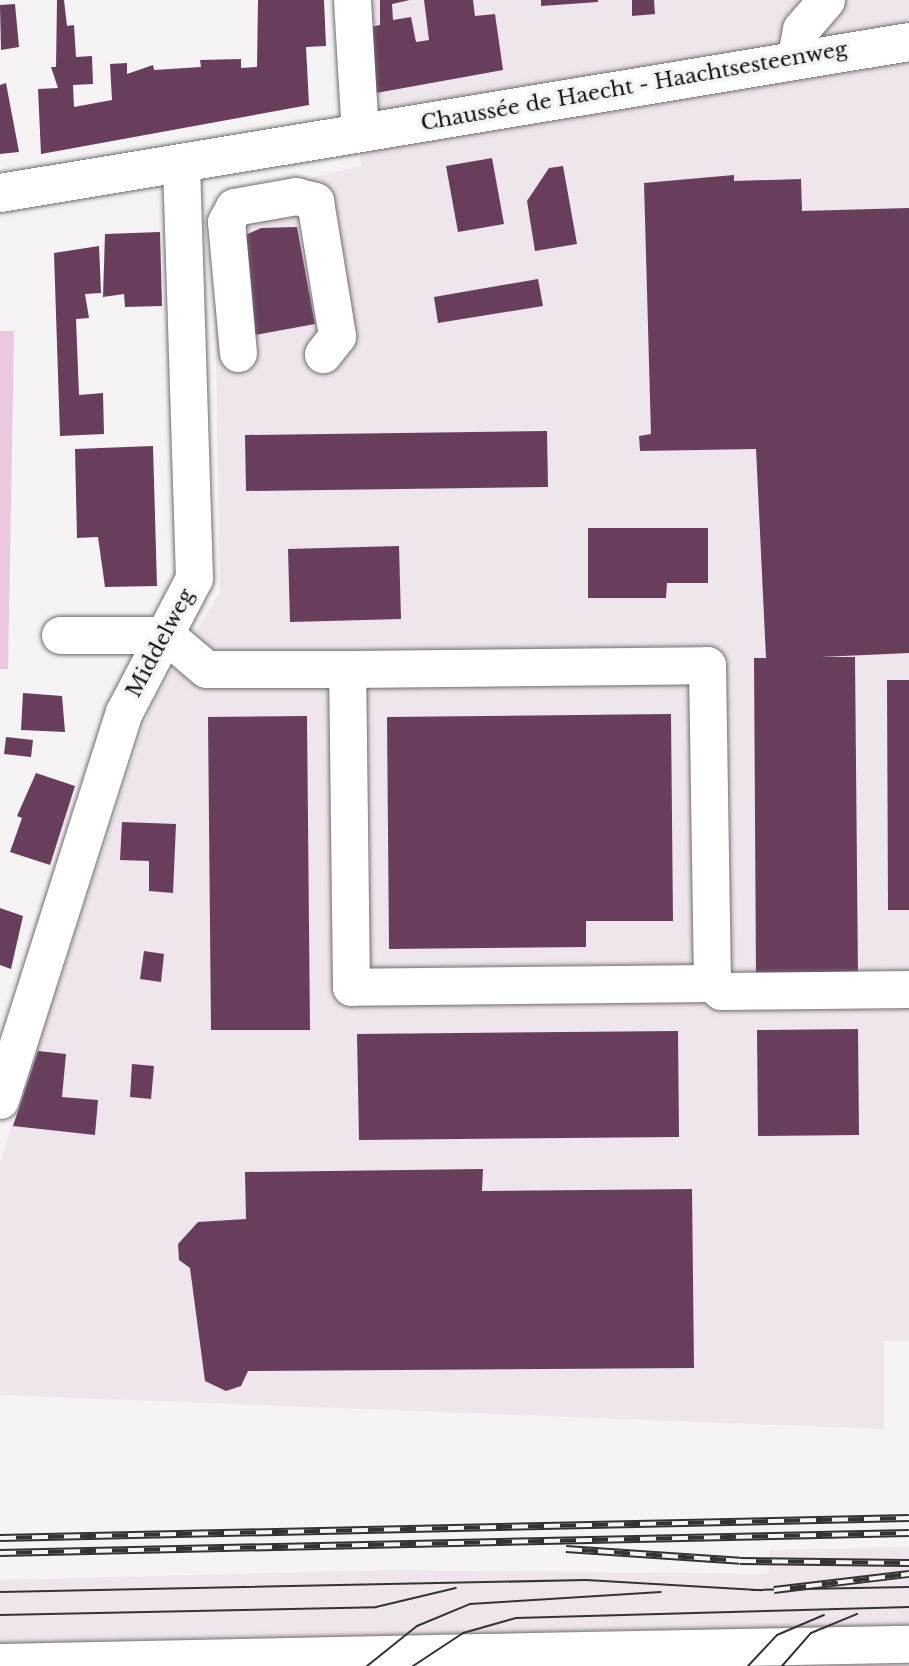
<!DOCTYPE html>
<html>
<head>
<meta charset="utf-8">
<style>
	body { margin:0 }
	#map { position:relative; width:909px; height:1666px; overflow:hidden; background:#f6f3f5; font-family:"Libre Baskerville",serif }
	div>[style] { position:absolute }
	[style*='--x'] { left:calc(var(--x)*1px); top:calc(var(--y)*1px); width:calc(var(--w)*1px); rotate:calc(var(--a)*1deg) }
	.built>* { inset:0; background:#efe5ec }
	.green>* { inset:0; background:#ebc8e0 }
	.building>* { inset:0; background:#693e5d }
	.roads { filter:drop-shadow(0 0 2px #706d6f) drop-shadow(0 0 2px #706d6f) }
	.minor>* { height:37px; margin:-18.5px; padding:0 18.5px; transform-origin:18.5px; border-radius:18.5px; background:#fff }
	.major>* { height:38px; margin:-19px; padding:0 19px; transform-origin:19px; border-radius:19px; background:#fff }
	.tram>* { height:2px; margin:-1px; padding:0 1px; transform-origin:1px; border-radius:1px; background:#343334 }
	.rail>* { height:8px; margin-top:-4px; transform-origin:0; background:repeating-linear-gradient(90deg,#f6f3f5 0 16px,#343334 0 32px); box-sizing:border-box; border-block:2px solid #343334 }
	span { translate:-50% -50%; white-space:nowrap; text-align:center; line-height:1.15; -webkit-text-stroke:7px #f6f3f5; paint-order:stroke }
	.street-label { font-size:21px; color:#111011 }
</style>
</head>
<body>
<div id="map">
	<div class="built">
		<i style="clip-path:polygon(350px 0,909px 0,909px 1341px,884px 1341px,884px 1429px,0 1395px,0 1161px,150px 708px,220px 592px,213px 202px,361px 166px)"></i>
		<i style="clip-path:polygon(909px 1547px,909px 1666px,0 1666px,0 1580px,394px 1570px,769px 1574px,769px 1550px)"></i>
	</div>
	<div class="green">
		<i style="clip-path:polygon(0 331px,14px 331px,8px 669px,0 669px)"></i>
	</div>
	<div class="building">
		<i style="clip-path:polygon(57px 0,64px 0,67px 26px,74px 25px,76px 57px,92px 56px,93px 84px,73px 85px,74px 107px,112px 100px,110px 64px,127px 63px,127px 74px,153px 65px,154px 70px,201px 67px,200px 60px,241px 59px,241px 68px,257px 67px,258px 0,324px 0,326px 46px,306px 47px,309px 105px,41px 154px,38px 89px,58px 88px,51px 67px,56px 67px)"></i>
		<i style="clip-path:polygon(380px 0,410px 0,392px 4px,393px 20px,411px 17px,416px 42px,429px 40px,424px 0,473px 0,475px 16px,495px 14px,503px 70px,365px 95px,360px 29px,380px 25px)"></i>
		<i style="clip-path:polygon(541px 0,598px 0,598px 2px,541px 6px)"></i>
		<i style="clip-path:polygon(632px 0,654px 0,655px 14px,632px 16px)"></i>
		<i style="clip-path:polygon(15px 4px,19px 47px,1px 50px,0 5px)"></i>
		<i style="clip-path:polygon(6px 83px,19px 152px,0 154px,0 85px)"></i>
		<i style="clip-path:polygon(492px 158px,504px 224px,458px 232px,446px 166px)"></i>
		<i style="clip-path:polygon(563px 166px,577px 244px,535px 251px,527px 201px,549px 168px)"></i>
		<i style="clip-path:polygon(734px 175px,734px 181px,801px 179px,802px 211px,909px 208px,909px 653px,821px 657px,855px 657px,858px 975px,756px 976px,754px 658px,766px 658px,756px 449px,640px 451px,639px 436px,651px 434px,644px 183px)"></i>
		<i style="clip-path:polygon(297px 227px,315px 324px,255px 335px,239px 238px,261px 228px)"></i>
		<i style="clip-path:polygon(160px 232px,162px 306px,125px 307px,124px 294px,103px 297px,105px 234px)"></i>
		<i style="clip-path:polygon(99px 246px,101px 293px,85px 294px,89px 318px,76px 319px,79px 395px,103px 393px,104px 434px,60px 436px,54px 253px)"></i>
		<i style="clip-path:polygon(538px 279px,543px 306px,438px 323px,434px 297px)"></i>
		<i style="clip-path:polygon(547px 431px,548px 487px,246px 491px,245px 435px)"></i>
		<i style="clip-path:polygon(153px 446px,157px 586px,105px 587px,98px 537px,77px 538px,75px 449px)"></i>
		<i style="clip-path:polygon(588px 528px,708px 528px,708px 583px,667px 583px,666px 598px,588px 598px)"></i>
		<i style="clip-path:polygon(399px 546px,401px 619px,290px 622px,288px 549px)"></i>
		<i style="clip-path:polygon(887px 680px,909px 680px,909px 910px,888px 910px)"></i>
		<i style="clip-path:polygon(23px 693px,62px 696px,65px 732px,21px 730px)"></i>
		<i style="clip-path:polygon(671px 714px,673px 921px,586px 921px,586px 947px,389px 949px,387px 717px)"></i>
		<i style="clip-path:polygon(307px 716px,310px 1030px,211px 1030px,208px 717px)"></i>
		<i style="clip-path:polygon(6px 737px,33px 740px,31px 757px,4px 754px)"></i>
		<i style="clip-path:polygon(36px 773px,75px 786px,50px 865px,10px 852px,22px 818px,17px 816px)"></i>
		<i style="clip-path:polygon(122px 822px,176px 824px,173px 893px,149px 891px,149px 861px,120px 860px)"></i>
		<i style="clip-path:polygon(0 908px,23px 916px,11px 969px,0 965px)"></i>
		<i style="clip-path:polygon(144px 951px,164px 954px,161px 982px,140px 979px)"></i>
		<i style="clip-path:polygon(858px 1029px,859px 1135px,758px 1136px,757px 1030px)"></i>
		<i style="clip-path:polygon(678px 1031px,679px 1137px,359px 1140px,357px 1034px)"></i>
		<i style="clip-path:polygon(38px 1051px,66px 1054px,62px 1097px,98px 1100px,95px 1135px,13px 1126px)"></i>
		<i style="clip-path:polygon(132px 1064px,154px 1066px,151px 1099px,130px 1097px)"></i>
		<i style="clip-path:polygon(483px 1169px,482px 1191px,692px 1189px,694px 1368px,248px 1371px,241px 1386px,226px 1391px,205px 1381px,190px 1268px,179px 1260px,178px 1244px,198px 1222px,246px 1219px,245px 1172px)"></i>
	</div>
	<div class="roads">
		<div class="minor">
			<i style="--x:352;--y:0;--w:133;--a:86.6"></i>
			<i style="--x:796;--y:57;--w:28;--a:-80"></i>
			<i style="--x:801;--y:29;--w:38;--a:-49"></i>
			<i style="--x:238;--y:353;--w:132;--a:-95.2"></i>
			<i style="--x:226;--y:222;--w:17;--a:-62"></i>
			<i style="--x:234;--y:207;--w:63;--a:-10.1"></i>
			<i style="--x:296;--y:196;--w:20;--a:15"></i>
			<i style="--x:315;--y:201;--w:137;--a:80.7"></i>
			<i style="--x:337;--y:336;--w:23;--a:128"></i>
			<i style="--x:60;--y:635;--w:106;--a:0"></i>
			<i style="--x:166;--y:635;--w:52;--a:40.4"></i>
			<i style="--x:206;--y:669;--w:141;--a:0"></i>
			<i style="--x:707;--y:665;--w:318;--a:89.1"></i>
			<i style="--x:712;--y:983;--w:361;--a:179.4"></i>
			<i style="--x:351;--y:987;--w:318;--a:-90.7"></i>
			<i style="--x:347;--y:669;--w:360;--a:-0.6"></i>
			<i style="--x:712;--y:983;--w:12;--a:42"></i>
			<i style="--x:721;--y:991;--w:188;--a:-0.6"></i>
			<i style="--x:0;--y:1100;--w:407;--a:-72.3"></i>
			<i style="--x:124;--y:712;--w:151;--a:-62.4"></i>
			<i style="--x:194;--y:578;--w:413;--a:-91.8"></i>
			<i style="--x:0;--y:1662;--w:532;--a:-1.18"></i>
			<i style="--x:517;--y:1666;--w:21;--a:-45"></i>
			<i style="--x:532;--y:1651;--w:377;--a:-1.1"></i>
		</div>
		<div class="major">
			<i style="--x:0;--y:193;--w:921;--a:-9.43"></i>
		</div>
	</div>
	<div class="tram">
		<i style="--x:752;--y:1590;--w:157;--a:-1.1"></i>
		<i style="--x:0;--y:1592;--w:586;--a:-1.17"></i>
		<i style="--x:586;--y:1580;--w:176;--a:3.3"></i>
		<i style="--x:0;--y:1615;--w:376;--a:-1.2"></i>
		<i style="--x:376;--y:1607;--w:82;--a:-13.4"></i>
		<i style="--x:367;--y:1666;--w:64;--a:-38.7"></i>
		<i style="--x:417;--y:1626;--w:57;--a:-22.5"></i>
		<i style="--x:470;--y:1604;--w:191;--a:-3.6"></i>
		<i style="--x:413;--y:1666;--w:60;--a:-33.4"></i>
		<i style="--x:463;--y:1633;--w:55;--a:-15.8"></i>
		<i style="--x:516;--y:1618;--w:393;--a:-1.6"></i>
		<i style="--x:748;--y:1666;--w:42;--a:-46.9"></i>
		<i style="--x:777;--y:1635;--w:51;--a:-23.1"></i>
		<i style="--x:782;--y:1666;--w:44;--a:-48.7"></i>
		<i style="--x:811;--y:1633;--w:50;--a:-22.4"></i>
	</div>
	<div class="rail">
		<i style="--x:0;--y:1538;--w:909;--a:-1.26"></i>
		<i style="--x:566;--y:1549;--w:174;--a:3.9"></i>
		<i style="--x:740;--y:1561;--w:169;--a:0.7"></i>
		<i style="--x:0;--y:1553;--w:909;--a:-1.26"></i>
		<i style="--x:774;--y:1590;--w:136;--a:-6.8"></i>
	</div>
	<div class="street-label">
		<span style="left:634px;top:86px;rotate:-10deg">Chaussée de Haecht - Haachtsesteenweg</span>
		<span style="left:160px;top:643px;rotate:-62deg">Middelweg</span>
	</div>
</div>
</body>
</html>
